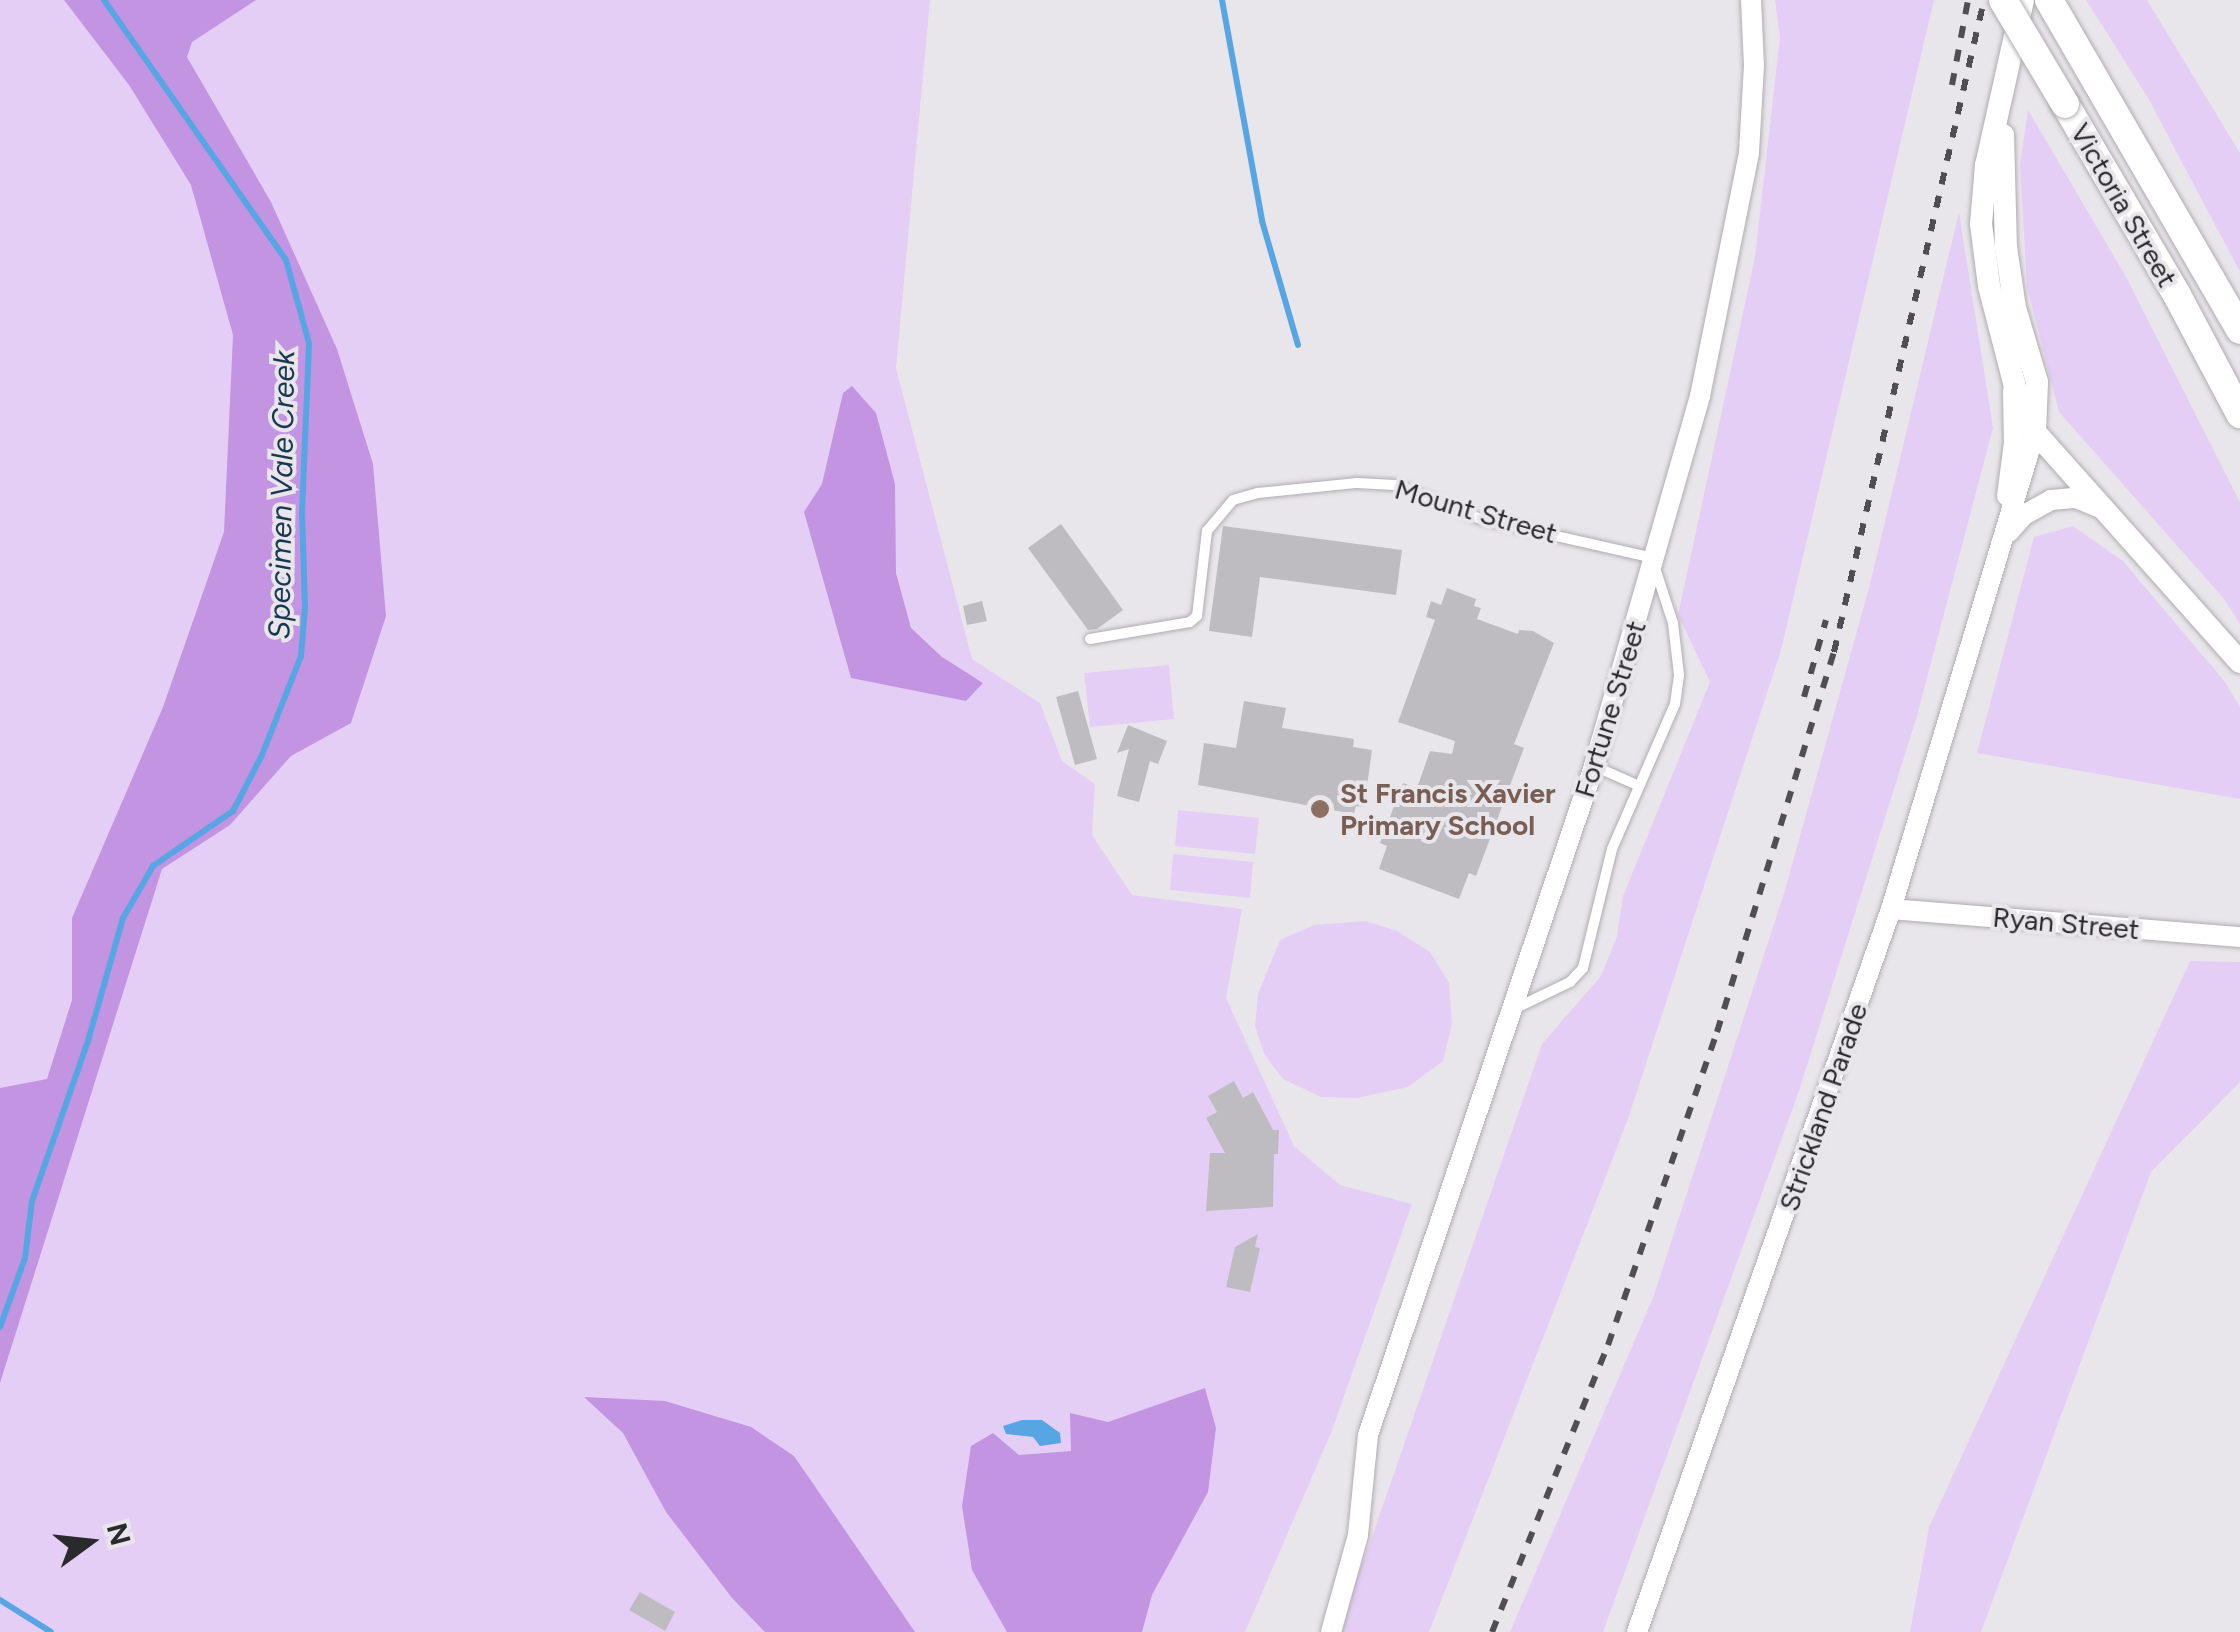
<!DOCTYPE html>
<html>
<head>
<meta charset="utf-8">
<style>
	body { margin:0 }
	#map { position:relative; width:2240px; height:1632px; overflow:hidden; background:#e9e6eb; font-family:Figtree,sans-serif }
	div>[style] { position:absolute }
	[style*='--x'] { left:calc(var(--x)*1px); top:calc(var(--y)*1px); width:calc(var(--w)*1px); rotate:calc(var(--a)*1deg) }
	.green>* { inset:0; background:#e5cef6 }
	.forest>* { inset:0; background:#c394e1 }
	.water>* { inset:0; background:#57a6e3 }
	.stream>* { height:6px; margin:-3px; padding:0 3px; transform-origin:3px; border-radius:3px; background:#57a6e3 }
	.building>* { inset:0; background:#bebcc0 }
	.roads { filter:drop-shadow(0 0 2px #afacb1) drop-shadow(0 0 2px #afacb1) }
	.service>* { height:10px; margin:-5px; padding:0 5px; transform-origin:5px; border-radius:5px; background:#fff }
	.minor>* { height:20px; margin:-10px; padding:0 10px; transform-origin:10px; border-radius:10px; background:#fff }
	.tertiary>* { height:22px; margin:-11px; padding:0 11px; transform-origin:11px; border-radius:11px; background:#fff }
	.secondary>* { height:28px; margin:-14px; padding:0 14px; transform-origin:14px; border-radius:14px; background:#fff }
	.rail>* { height:6px; margin-top:-3px; transform-origin:0; background:repeating-linear-gradient(90deg,#4f4e51 0 12px,transparent 0 24px) }
	.bridges { filter:drop-shadow(0 0 2px #afacb1) drop-shadow(0 0 2px #afacb1) }
	.secondary-bridge>* { height:28px; margin:-14px; padding:0 14px; transform-origin:14px; border-radius:14px; background:#fff }
	.dots>* { width:28px; height:28px; translate:-50% -50%; box-sizing:border-box; border:5px solid #e9e6eb; border-radius:50% }
	span { translate:-50% -50%; white-space:nowrap; text-align:center; line-height:1.15; -webkit-text-stroke:8px #e9e6eb; paint-order:stroke }
	.street-label { font-size:28px; color:#2a292b }
	.education-label { font-size:28px; color:#785e54; font-weight:700 }
	.left { translate:0 -50%; text-align:left }
	.water-label { font-size:30px; color:#173851; font-style:italic }
	.north { position:absolute; left:40px; top:1492px; width:100px; height:100px; -webkit-text-stroke:8px #e9e6eb; paint-order:stroke; rotate:75deg; font-size:28px; font-weight:700; line-height:40px; text-align:center; color:#2a292b }
	.north::after { content:''; display:block; margin:auto; width:35px; height:45px; background:#2a292b; clip-path:polygon(50% 0,100% 100%,50% 72%,0 100%) }
</style>
</head>
<body>
<div id="map">
	<div class="green">
		<i style="clip-path:polygon(0 0,930px 0,896px 368px,972px 659px,1040px 703px,1062px 761px,1095px 784px,1092px 835px,1132px 895px,1242px 909px,1226px 998px,1294px 1146px,1340px 1185px,1412px 1204px,1331px 1433px,1245px 1632px,0 1632px)"></i>
		<i style="clip-path:polygon(1775px 0,1934px 0,1781px 650px,1628px 1119px,1429px 1632px,1334px 1632px,1369px 1546px,1542px 1044px,1601px 976px,1617px 936px,1623px 896px,1710px 682px,1678px 615px,1755px 257px,1780px 37px)"></i>
		<i style="clip-path:polygon(2086px 0,2147px 0,2240px 153px,2240px 272px,2148px 98px)"></i>
		<i style="clip-path:polygon(2028px 110px,2125px 275px,2240px 502px,2240px 624px,2225px 600px,2059px 412px,2027px 287px,2020px 164px)"></i>
		<i style="clip-path:polygon(1959px 212px,1993px 428px,1917px 716px,1799px 1091px,1603px 1632px,1510px 1632px,1654px 1295px,1785px 890px,1870px 584px)"></i>
		<i style="clip-path:polygon(2073px 526px,2123px 561px,2225px 682px,2240px 707px,2240px 799px,1977px 753px,2034px 537px)"></i>
		<i style="clip-path:polygon(1169px 665px,1174px 719px,1090px 727px,1084px 673px)"></i>
		<i style="clip-path:polygon(1178px 810px,1259px 818px,1255px 854px,1175px 846px)"></i>
		<i style="clip-path:polygon(1173px 854px,1253px 862px,1250px 898px,1170px 890px)"></i>
		<i style="clip-path:polygon(1366px 921px,1397px 931px,1430px 952px,1449px 983px,1452px 1024px,1443px 1061px,1408px 1087px,1357px 1098px,1321px 1097px,1283px 1079px,1264px 1054px,1255px 1026px,1258px 994px,1280px 940px,1314px 925px)"></i>
		<i style="clip-path:polygon(2190px 961px,2240px 962px,2240px 1082px,2151px 1172px,1981px 1632px,1910px 1632px,1929px 1527px)"></i>
	</div>
	<div class="forest">
		<i style="clip-path:polygon(64px 0,256px 0,192px 42px,187px 57px,271px 202px,337px 349px,373px 464px,386px 616px,351px 723px,291px 756px,230px 825px,162px 869px,0 1383px,0 1088px,47px 1079px,72px 1000px,72px 918px,163px 707px,224px 532px,233px 335px,191px 185px,129px 85px)"></i>
		<i style="clip-path:polygon(852px 386px,876px 413px,895px 484px,896px 573px,911px 628px,942px 657px,983px 683px,966px 701px,851px 678px,804px 512px,822px 484px,843px 393px)"></i>
		<i style="clip-path:polygon(1205px 1388px,1216px 1428px,1208px 1492px,1152px 1595px,1142px 1632px,1007px 1632px,972px 1570px,962px 1506px,971px 1446px,993px 1433px,1019px 1455px,1071px 1451px,1070px 1413px,1108px 1422px)"></i>
		<i style="clip-path:polygon(584px 1397px,665px 1401px,751px 1427px,794px 1456px,915px 1632px,765px 1632px,732px 1598px,666px 1512px,623px 1433px)"></i>
	</div>
	<div class="water">
		<i style="clip-path:polygon(1022px 1420px,1042px 1420px,1060px 1433px,1061px 1443px,1040px 1446px,1033px 1437px,1006px 1434px,1003px 1426px)"></i>
	</div>
	<div class="stream">
		<i style="--x:1222;--y:0;--w:225;--a:79.7"></i>
		<i style="--x:1262;--y:221;--w:129;--a:73.8"></i>
		<i style="--x:0;--y:1327;--w:73;--a:-70.1"></i>
		<i style="--x:25;--y:1258;--w:57;--a:-83"></i>
		<i style="--x:32;--y:1201;--w:170;--a:-70.7"></i>
		<i style="--x:88;--y:1041;--w:128;--a:-74.1"></i>
		<i style="--x:123;--y:918;--w:60;--a:-60"></i>
		<i style="--x:153;--y:866;--w:97;--a:-34.5"></i>
		<i style="--x:233;--y:811;--w:63;--a:-62.6"></i>
		<i style="--x:262;--y:755;--w:106;--a:-68.5"></i>
		<i style="--x:301;--y:656;--w:49;--a:-85.3"></i>
		<i style="--x:305;--y:607;--w:95;--a:-91.8"></i>
		<i style="--x:302;--y:512;--w:169;--a:-87.6"></i>
		<i style="--x:309;--y:343;--w:86;--a:-105.5"></i>
		<i style="--x:286;--y:260;--w:317;--a:-125"></i>
		<i style="--x:0;--y:1600;--w:60;--a:32.1"></i>
	</div>
	<div class="building">
		<i style="clip-path:polygon(1061px 524px,1123px 610px,1097px 629px,1088px 630px,1028px 548px)"></i>
		<i style="clip-path:polygon(1223px 526px,1402px 550px,1396px 595px,1260px 577px,1252px 637px,1209px 631px)"></i>
		<i style="clip-path:polygon(1447px 588px,1476px 599px,1474px 606px,1481px 608px,1477px 619px,1518px 634px,1519px 630px,1533px 631px,1554px 643px,1514px 744px,1524px 748px,1476px 876px,1469px 873px,1459px 899px,1379px 869px,1387px 846px,1380px 843px,1403px 783px,1417px 788px,1430px 751px,1452px 754px,1455px 741px,1398px 722px,1435px 620px,1426px 617px,1431px 601px,1441px 605px)"></i>
		<i style="clip-path:polygon(982px 601px,987px 621px,967px 625px,963px 606px)"></i>
		<i style="clip-path:polygon(1078px 691px,1097px 759px,1075px 765px,1056px 697px)"></i>
		<i style="clip-path:polygon(1244px 701px,1286px 708px,1282px 728px,1354px 739px,1353px 747px,1372px 750px,1364px 807px,1356px 806px,1354px 814px,1198px 785px,1204px 743px,1236px 748px)"></i>
		<i style="clip-path:polygon(1128px 725px,1167px 741px,1158px 764px,1150px 761px,1139px 802px,1117px 796px,1129px 749px,1117px 753px)"></i>
		<i style="clip-path:polygon(1234px 1081px,1243px 1098px,1253px 1092px,1273px 1130px,1279px 1130px,1278px 1154px,1274px 1154px,1273px 1207px,1206px 1211px,1210px 1153px,1225px 1153px,1206px 1118px,1217px 1112px,1208px 1096px)"></i>
		<i style="clip-path:polygon(1258px 1234px,1255px 1247px,1260px 1248px,1250px 1292px,1226px 1287px,1235px 1247px)"></i>
		<i style="clip-path:polygon(640px 1592px,675px 1612px,665px 1631px,629px 1610px)"></i>
	</div>
	<div class="roads">
		<div class="service">
			<i style="--x:1090;--y:639;--w:101;--a:-9.6"></i>
			<i style="--x:1190;--y:622;--w:9;--a:-41"></i>
			<i style="--x:1197;--y:616;--w:86;--a:-83.3"></i>
			<i style="--x:1207;--y:531;--w:40;--a:-50"></i>
			<i style="--x:1233;--y:500;--w:26;--a:-16"></i>
			<i style="--x:1258;--y:493;--w:100;--a:-5.8"></i>
			<i style="--x:1357;--y:483;--w:38;--a:3"></i>
			<i style="--x:1395;--y:485;--w:92;--a:21.6"></i>
			<i style="--x:1481;--y:519;--w:177;--a:12.7"></i>
			<i style="--x:1594;--y:766;--w:47;--a:23.8"></i>
			<i style="--x:1516;--y:1008;--w:60;--a:-25.7"></i>
			<i style="--x:1570;--y:982;--w:19;--a:-47"></i>
			<i style="--x:1583;--y:968;--w:122;--a:-76.3"></i>
			<i style="--x:1612;--y:849;--w:158;--a:-66.5"></i>
			<i style="--x:1675;--y:704;--w:29;--a:-82"></i>
			<i style="--x:1679;--y:675;--w:52;--a:-96.6"></i>
			<i style="--x:1673;--y:623;--w:61;--a:-108.1"></i>
		</div>
		<div class="minor">
			<i style="--x:2007;--y:496;--w:53;--a:-82.5"></i>
			<i style="--x:2014;--y:443;--w:53;--a:-91.1"></i>
			<i style="--x:2009;--y:532;--w:23;--a:-49"></i>
			<i style="--x:2024;--y:515;--w:31;--a:-29"></i>
			<i style="--x:2051;--y:500;--w:25;--a:-5"></i>
			<i style="--x:2076;--y:498;--w:27;--a:22"></i>
			<i style="--x:1891;--y:909;--w:350;--a:4.6"></i>
			<i style="--x:1331;--y:1632;--w:101;--a:-74.4"></i>
			<i style="--x:1358;--y:1535;--w:100;--a:-84.3"></i>
			<i style="--x:1368;--y:1435;--w:706;--a:-71.33"></i>
			<i style="--x:1594;--y:766;--w:385;--a:-74"></i>
			<i style="--x:1700;--y:396;--w:249;--a:-78.6"></i>
			<i style="--x:1749;--y:152;--w:86;--a:-86.7"></i>
			<i style="--x:1754;--y:66;--w:66;--a:-92.6"></i>
			<i style="--x:1637;--y:1632;--w:766;--a:-70.64"></i>
			<i style="--x:1891;--y:909;--w:498;--a:-73.2"></i>
		</div>
		<div class="tertiary">
			<i style="--x:2023;--y:0;--w:169;--a:102.6"></i>
			<i style="--x:1986;--y:165;--w:59;--a:94.8"></i>
			<i style="--x:1981;--y:224;--w:63;--a:82.6"></i>
			<i style="--x:1989;--y:286;--w:120;--a:75.5"></i>
			<i style="--x:2019;--y:402;--w:34;--a:62"></i>
			<i style="--x:2035;--y:432;--w:308;--a:48.3"></i>
			<i style="--x:2003;--y:135;--w:112;--a:88.5"></i>
			<i style="--x:2006;--y:247;--w:62;--a:81.6"></i>
			<i style="--x:2015;--y:308;--w:77;--a:73.4"></i>
			<i style="--x:2037;--y:382;--w:50;--a:92.3"></i>
		</div>
		<div class="secondary">
			<i style="--x:2049;--y:0;--w:381;--a:59.9"></i>
			<i style="--x:2065;--y:104;--w:221;--a:59.6"></i>
			<i style="--x:2177;--y:295;--w:135;--a:62.1"></i>
		</div>
	</div>
	<div class="rail">
		<i style="--x:1952;--y:85;--w:86;--a:-79.3"></i>
		<i style="--x:1804;--y:697;--w:80;--a:-74.1"></i>
		<i style="--x:1492;--y:1632;--w:310;--a:-68"></i>
		<i style="--x:1608;--y:1345;--w:331;--a:-70.8"></i>
		<i style="--x:1717;--y:1032;--w:398;--a:-72.9"></i>
		<i style="--x:1834;--y:652;--w:669;--a:-77.04"></i>
	</div>
	<div class="bridges">
		<div class="secondary-bridge">
			<i style="--x:2003;--y:0;--w:121;--a:59.2"></i>
		</div>
	</div>
	<div class="dots">
		<i style="left:1320px;top:809px;background:#8d6e63"></i>
	</div>
	<div class="street-label">
		<span style="left:2124px;top:205px;rotate:60deg">Victoria Street</span>
		<span style="left:1476px;top:511px;rotate:16deg">Mount Street</span>
		<span style="left:1610px;top:709px;rotate:-73deg">Fortune Street</span>
		<span style="left:2066px;top:923px;rotate:5deg">Ryan Street</span>
		<span style="left:1823px;top:1107px;rotate:-71deg">Strickland Parade</span>
	</div>
	<div class="education-label">
		<span class="left" style="left:1340px;top:809px">St Francis Xavier<br>Primary School</span>
	</div>
	<div class="water-label">
		<span style="left:282px;top:495px;rotate:-89deg">Specimen Vale Creek</span>
	</div>
	<div class="north">N</div>
</div>
</body>
</html>
